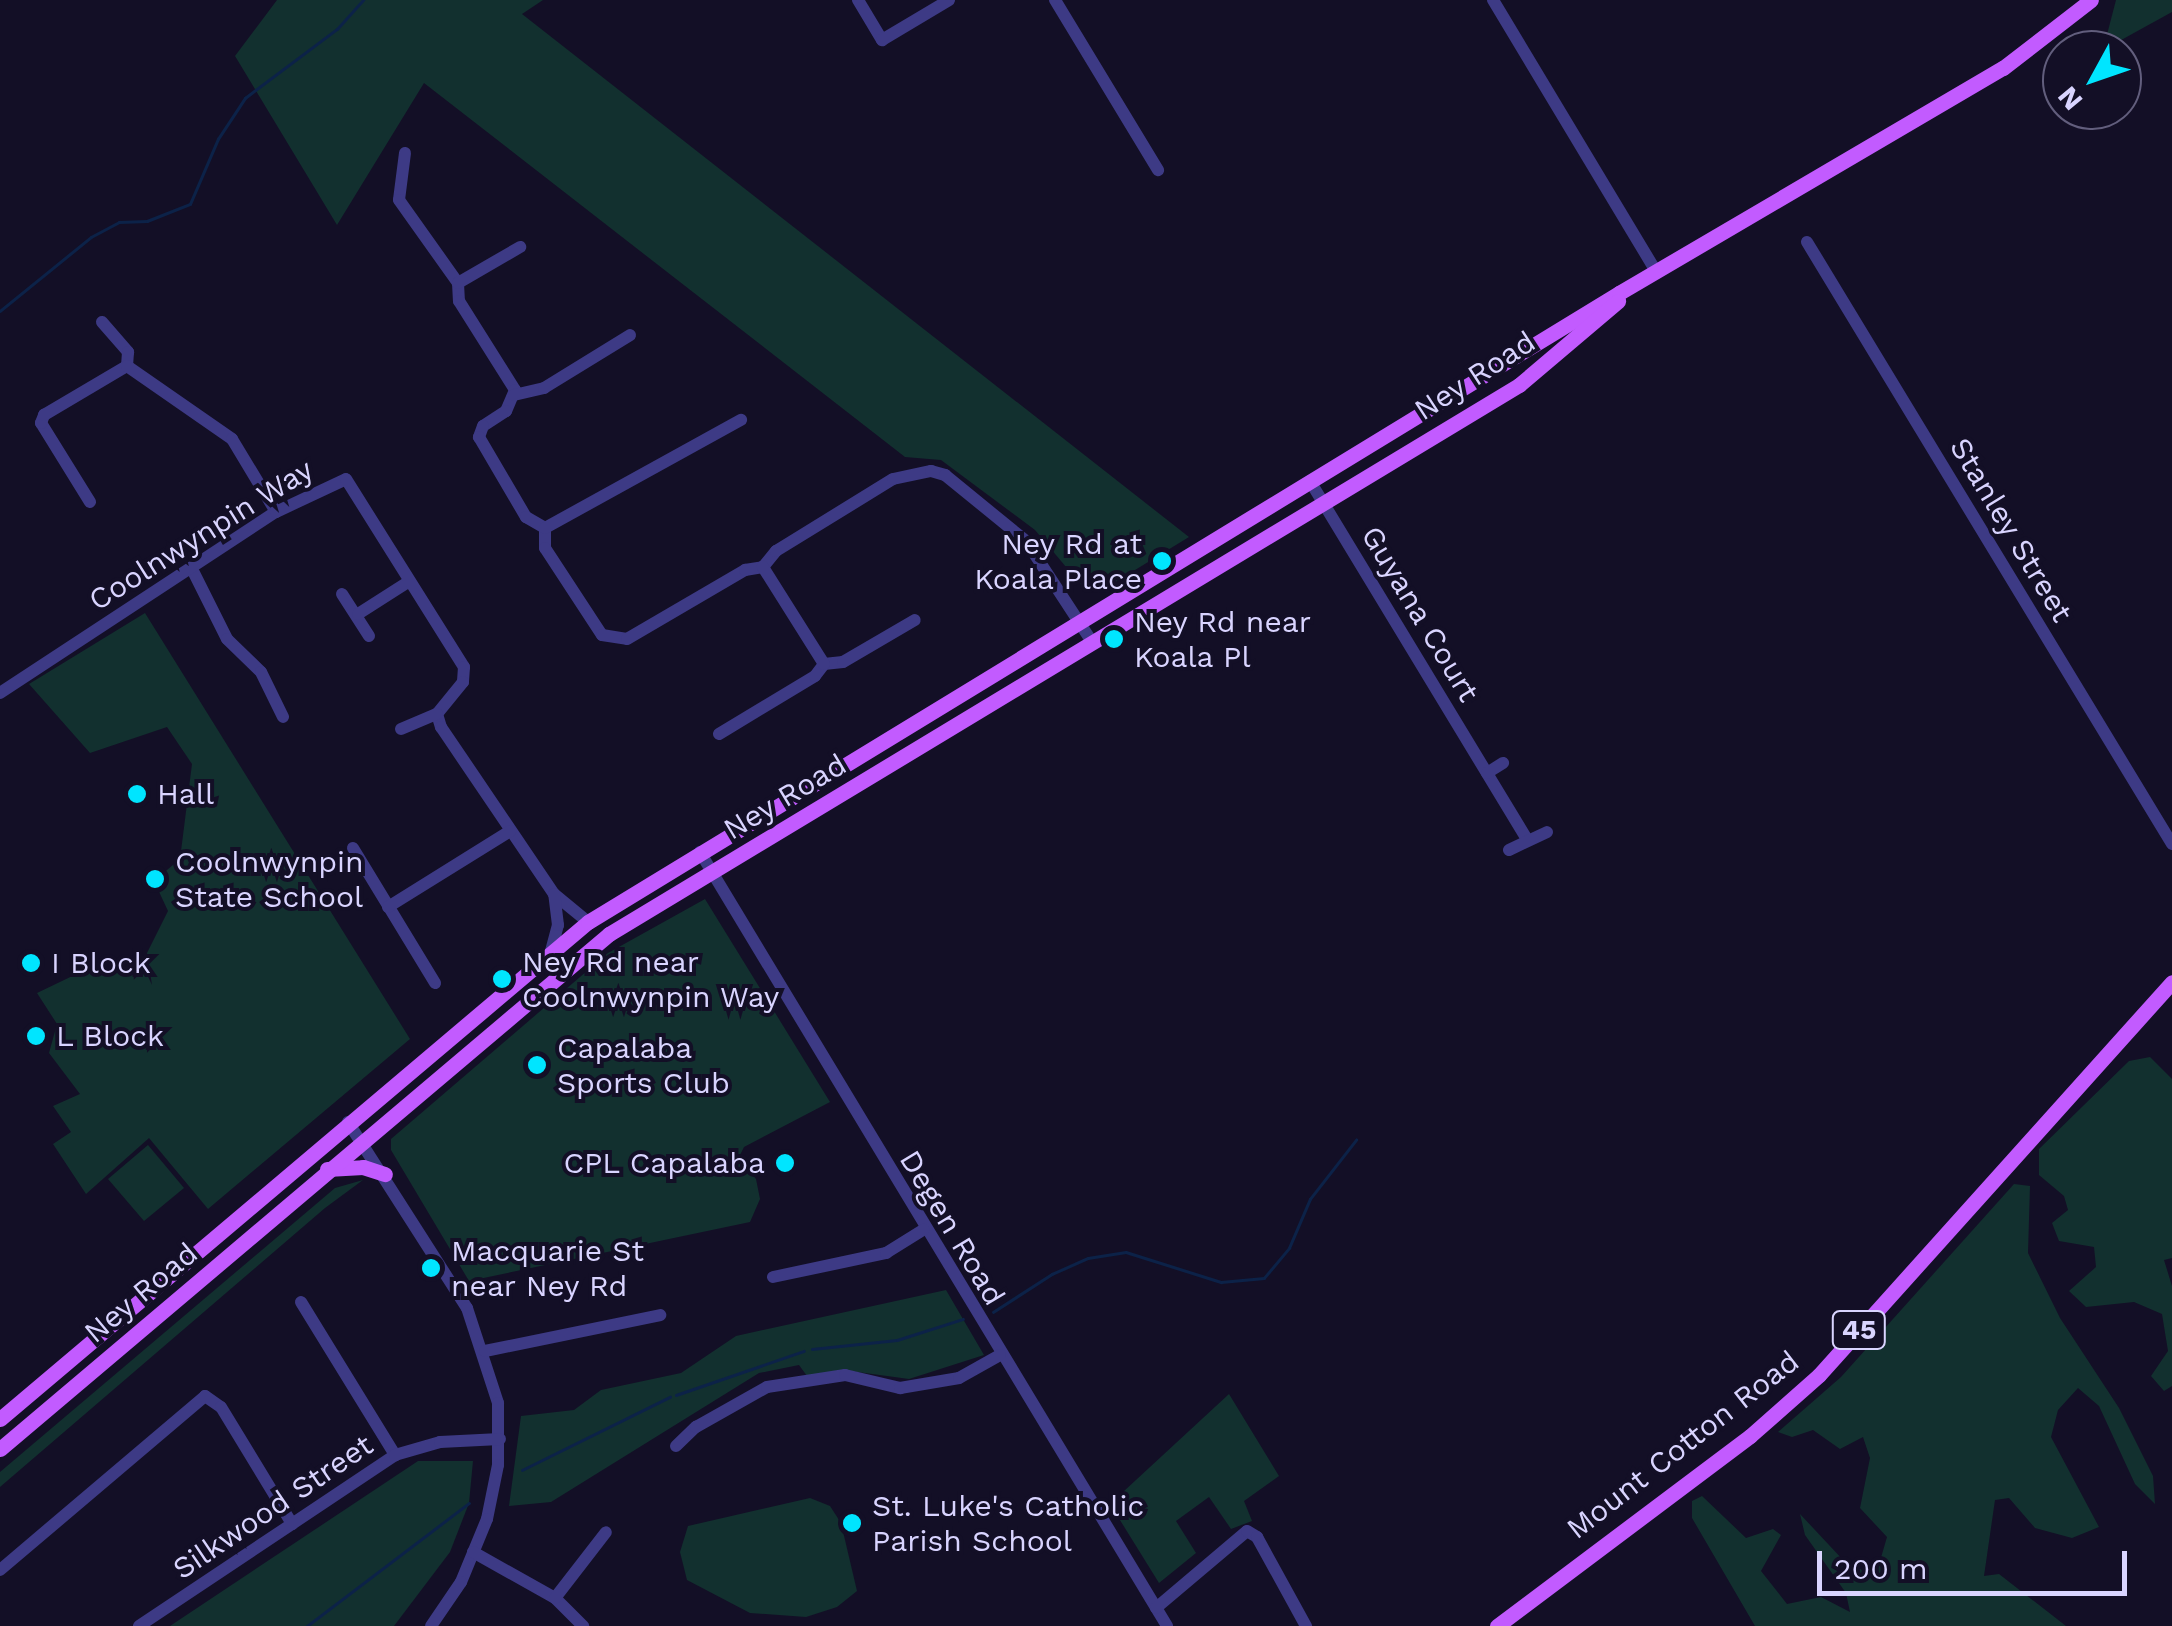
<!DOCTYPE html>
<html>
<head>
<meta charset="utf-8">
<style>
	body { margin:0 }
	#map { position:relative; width:2172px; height:1626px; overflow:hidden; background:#130f26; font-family:"Work Sans",sans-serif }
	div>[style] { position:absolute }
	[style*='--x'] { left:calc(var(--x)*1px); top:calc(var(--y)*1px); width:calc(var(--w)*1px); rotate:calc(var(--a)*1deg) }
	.green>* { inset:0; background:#12302f }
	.stream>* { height:2.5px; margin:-1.25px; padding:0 1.25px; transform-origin:1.25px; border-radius:1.25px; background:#0c2248 }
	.minor>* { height:12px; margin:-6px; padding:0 6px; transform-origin:6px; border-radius:6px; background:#3d3a85 }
	.major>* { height:15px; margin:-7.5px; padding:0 7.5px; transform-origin:7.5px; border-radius:7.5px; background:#c25bff }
	.dots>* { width:28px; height:28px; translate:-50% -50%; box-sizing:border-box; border:5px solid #130f26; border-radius:50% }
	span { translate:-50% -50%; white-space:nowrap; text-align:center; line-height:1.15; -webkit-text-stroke:8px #130f26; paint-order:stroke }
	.shield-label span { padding:2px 8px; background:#130f26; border:2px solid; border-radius:8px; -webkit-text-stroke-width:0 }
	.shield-label { font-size:28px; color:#d9d4ff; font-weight:700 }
	.street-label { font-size:30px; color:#d9d4ff }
	.poi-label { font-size:30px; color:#d9d4ff }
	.right { translate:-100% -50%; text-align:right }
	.left { translate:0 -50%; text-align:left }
	.north { position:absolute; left:2042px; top:30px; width:100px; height:100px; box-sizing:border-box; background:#130f26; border:2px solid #625e7d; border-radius:50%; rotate:230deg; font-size:28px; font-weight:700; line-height:40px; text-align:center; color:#d9d4ff }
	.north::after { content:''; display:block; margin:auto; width:35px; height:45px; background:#00e5ff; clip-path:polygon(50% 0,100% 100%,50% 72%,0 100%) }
	.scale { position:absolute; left:1817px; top:1551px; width:310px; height:45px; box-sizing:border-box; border:5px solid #d9d4ff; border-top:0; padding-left:12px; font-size:30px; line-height:35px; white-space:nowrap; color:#d9d4ff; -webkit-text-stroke:8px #130f26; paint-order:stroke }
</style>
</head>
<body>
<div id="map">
	<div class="green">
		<i style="clip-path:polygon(277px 0,543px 0,522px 14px,1189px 537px,1104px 589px,1087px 592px,1035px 530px,941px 460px,905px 457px,424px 83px,337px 225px,235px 56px)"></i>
		<i style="clip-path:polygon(2116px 0,2172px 0,2172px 12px,2103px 50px)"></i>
		<i style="clip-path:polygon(145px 613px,410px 1039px,208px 1209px,149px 1138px,86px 1194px,53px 1144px,71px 1132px,53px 1106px,80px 1094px,49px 1053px,57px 1024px,37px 993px,87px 969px,143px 966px,152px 985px,147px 953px,168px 911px,154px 881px,180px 859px,192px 764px,167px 727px,90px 753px,29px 684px)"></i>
		<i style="clip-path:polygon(705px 899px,830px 1102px,744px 1147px,738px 1159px,756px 1179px,760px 1199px,750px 1222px,469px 1281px,391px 1150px,391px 1139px,608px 953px)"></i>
		<i style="clip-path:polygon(2150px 1057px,2172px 1079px,2172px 1258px,2164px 1260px,2172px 1286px,2172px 1386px,2164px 1391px,2151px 1376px,2168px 1351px,2162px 1314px,2134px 1302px,2086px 1307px,2069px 1291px,2096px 1267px,2094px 1247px,2059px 1241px,2052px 1223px,2068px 1210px,2064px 1196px,2039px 1175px,2039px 1149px,2129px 1061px)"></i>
		<i style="clip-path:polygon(148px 1145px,184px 1188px,144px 1221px,108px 1179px)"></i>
		<i style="clip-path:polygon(363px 1180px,325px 1208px,0 1487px,0 1472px,335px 1188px)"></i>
		<i style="clip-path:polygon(2014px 1184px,2030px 1186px,2028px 1253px,2060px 1318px,2119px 1408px,2153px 1476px,2155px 1504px,2135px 1484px,2099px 1406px,2078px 1388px,2058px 1410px,2051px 1437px,2099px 1527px,2072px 1538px,2035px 1528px,2009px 1498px,1995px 1500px,1984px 1576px,1999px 1574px,2066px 1626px,1755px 1626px,1692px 1518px,1692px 1501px,1702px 1496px,1746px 1538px,1773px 1529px,1781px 1535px,1761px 1571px,1787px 1604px,1821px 1597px,1850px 1612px,1846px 1593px,1805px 1535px,1800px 1514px,1844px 1561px,1862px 1570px,1880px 1561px,1887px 1537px,1860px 1508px,1870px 1458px,1863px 1437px,1840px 1449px,1813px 1430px,1792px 1437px,1778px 1432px,1841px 1377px)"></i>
		<i style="clip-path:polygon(946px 1290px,984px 1355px,909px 1379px,843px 1370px,807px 1376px,799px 1365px,759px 1373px,551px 1502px,509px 1506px,521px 1416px,574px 1410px,601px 1390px,681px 1373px,736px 1336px)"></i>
		<i style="clip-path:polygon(1229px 1394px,1279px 1476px,1244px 1501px,1252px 1521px,1231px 1529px,1209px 1497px,1176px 1521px,1196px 1553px,1159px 1583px,1110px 1504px)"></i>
		<i style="clip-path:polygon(418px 1461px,473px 1461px,469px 1503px,450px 1552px,394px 1626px,170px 1626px)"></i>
		<i style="clip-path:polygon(810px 1498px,830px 1506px,841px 1523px,857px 1591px,837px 1607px,806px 1617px,750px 1613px,687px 1580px,680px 1552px,688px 1526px)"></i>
	</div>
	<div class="stream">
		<i style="--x:0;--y:311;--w:117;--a:-39.1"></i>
		<i style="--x:91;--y:237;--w:32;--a:-28"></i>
		<i style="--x:119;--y:222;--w:28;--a:-2"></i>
		<i style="--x:147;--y:221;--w:46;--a:-21.6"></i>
		<i style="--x:190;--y:204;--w:71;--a:-66.7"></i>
		<i style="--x:218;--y:139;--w:49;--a:-56.6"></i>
		<i style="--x:245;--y:98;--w:115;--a:-36.9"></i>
		<i style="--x:337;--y:29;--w:39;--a:-48"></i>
		<i style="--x:993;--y:1312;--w:70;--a:-32.8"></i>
		<i style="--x:1052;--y:1274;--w:39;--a:-24"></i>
		<i style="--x:1088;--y:1258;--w:38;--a:-9"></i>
		<i style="--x:1126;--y:1252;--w:100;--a:17.5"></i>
		<i style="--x:1221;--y:1282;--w:43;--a:-5.3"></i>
		<i style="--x:1264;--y:1278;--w:39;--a:-50"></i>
		<i style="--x:1289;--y:1248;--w:53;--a:-66.8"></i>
		<i style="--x:1310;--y:1199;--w:75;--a:-52.1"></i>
		<i style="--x:812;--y:1349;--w:85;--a:-6"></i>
		<i style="--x:897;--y:1340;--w:69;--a:-17.7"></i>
		<i style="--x:676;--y:1395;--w:135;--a:-19"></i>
		<i style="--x:522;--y:1470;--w:165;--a:-26.3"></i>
		<i style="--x:307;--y:1626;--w:203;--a:-37.2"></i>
	</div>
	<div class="minor">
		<i style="--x:858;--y:0;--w:47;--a:59"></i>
		<i style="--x:882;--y:40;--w:78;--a:-30.8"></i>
		<i style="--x:1055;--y:0;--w:199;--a:58.8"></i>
		<i style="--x:1493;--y:0;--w:318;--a:59"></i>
		<i style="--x:405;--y:153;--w:47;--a:97.3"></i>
		<i style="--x:399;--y:200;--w:102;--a:54.6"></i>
		<i style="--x:458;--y:283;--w:18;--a:87"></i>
		<i style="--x:459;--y:301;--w:105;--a:57.8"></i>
		<i style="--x:515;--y:390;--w:23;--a:113"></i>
		<i style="--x:506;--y:411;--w:27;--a:147"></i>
		<i style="--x:483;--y:426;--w:12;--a:110"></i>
		<i style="--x:479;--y:437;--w:93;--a:59.6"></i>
		<i style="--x:526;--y:517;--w:22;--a:30"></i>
		<i style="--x:545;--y:528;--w:20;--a:90"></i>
		<i style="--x:545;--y:548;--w:104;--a:56.8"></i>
		<i style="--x:602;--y:635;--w:25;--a:9"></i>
		<i style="--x:627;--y:639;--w:137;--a:-30.3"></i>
		<i style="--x:745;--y:570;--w:18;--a:-9"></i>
		<i style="--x:763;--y:567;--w:21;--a:-51"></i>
		<i style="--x:776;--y:551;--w:137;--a:-31.6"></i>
		<i style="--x:893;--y:479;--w:39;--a:-12"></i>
		<i style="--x:931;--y:471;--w:15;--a:16"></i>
		<i style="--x:945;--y:475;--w:104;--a:39.2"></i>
		<i style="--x:1026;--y:541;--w:121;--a:56.8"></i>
		<i style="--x:1807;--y:242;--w:704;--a:58.77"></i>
		<i style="--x:458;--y:283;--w:72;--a:-30.1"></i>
		<i style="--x:102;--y:322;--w:40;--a:49"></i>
		<i style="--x:128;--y:352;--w:14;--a:94"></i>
		<i style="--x:514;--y:395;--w:31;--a:-13"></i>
		<i style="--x:544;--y:388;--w:101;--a:-31.6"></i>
		<i style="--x:1310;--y:481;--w:419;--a:58.8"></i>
		<i style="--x:90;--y:502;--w:93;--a:-121.8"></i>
		<i style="--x:41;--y:423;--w:9;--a:-69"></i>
		<i style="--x:44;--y:415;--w:96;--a:-30.6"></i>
		<i style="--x:127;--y:366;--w:128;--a:34.8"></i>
		<i style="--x:232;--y:439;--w:85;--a:58.9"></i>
		<i style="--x:545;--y:528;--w:224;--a:-28.9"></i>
		<i style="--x:192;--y:569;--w:78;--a:63.4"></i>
		<i style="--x:227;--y:639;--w:47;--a:44.1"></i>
		<i style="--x:261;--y:672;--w:50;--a:63.9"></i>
		<i style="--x:342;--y:594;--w:50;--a:57.3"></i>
		<i style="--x:358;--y:614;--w:59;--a:-32.6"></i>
		<i style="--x:824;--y:664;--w:19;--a:-6"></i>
		<i style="--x:843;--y:662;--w:83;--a:-30.3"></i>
		<i style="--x:0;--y:693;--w:330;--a:-33.3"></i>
		<i style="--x:276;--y:512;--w:77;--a:-25.2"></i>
		<i style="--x:346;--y:479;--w:222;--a:57.9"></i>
		<i style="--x:464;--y:667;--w:15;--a:94"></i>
		<i style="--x:463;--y:682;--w:41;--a:129.1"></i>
		<i style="--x:437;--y:714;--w:14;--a:73"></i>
		<i style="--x:441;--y:727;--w:202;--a:55.9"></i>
		<i style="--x:554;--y:894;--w:44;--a:39.5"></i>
		<i style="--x:401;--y:729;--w:39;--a:-23"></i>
		<i style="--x:719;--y:734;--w:112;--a:-31.1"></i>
		<i style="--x:815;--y:676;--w:15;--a:-53"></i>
		<i style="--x:824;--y:664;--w:115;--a:-122.2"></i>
		<i style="--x:1487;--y:773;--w:19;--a:-32"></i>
		<i style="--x:353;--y:848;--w:158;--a:58.7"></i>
		<i style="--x:1509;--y:850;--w:42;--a:-25.3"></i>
		<i style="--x:700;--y:852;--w:904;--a:58.89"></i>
		<i style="--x:388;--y:907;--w:144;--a:-31.9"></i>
		<i style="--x:551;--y:951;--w:27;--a:-75"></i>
		<i style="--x:558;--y:925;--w:31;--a:-97"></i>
		<i style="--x:348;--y:1122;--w:221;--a:57.4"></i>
		<i style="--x:467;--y:1308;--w:100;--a:71.9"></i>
		<i style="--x:498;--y:1403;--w:62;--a:90"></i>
		<i style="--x:498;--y:1465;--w:55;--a:101.5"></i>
		<i style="--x:487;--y:1519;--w:68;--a:112.4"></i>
		<i style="--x:461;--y:1582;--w:53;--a:124.3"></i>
		<i style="--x:773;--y:1277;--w:116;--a:-12"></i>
		<i style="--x:886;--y:1253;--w:44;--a:-31.9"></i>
		<i style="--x:301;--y:1302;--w:180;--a:58.4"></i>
		<i style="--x:485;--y:1351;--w:179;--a:-11.6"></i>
		<i style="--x:676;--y:1446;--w:28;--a:-44"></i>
		<i style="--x:696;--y:1427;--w:81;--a:-29.4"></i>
		<i style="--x:767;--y:1387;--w:79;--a:-8.7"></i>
		<i style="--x:845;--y:1375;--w:57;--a:13.3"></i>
		<i style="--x:900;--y:1388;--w:60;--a:-9.6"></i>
		<i style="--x:959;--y:1378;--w:47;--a:-29.3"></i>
		<i style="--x:473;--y:1552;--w:94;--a:29.3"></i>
		<i style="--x:555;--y:1598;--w:40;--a:45"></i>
		<i style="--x:0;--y:1570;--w:269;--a:-40.3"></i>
		<i style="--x:205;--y:1396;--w:19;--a:35"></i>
		<i style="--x:221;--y:1407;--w:137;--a:58.7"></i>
		<i style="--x:555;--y:1598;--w:83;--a:-52.3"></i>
		<i style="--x:1156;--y:1608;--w:119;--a:-40.2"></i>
		<i style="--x:1247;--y:1531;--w:12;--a:31"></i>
		<i style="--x:1257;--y:1537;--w:102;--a:61.2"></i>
		<i style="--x:139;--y:1626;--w:308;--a:-33.7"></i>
		<i style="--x:395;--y:1455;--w:47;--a:-16.1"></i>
		<i style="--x:440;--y:1442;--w:60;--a:-2.9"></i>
	</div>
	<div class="major">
		<i style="--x:327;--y:1169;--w:36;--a:-3"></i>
		<i style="--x:363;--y:1167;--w:23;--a:18"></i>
		<i style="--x:0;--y:1419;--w:770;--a:-40.21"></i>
		<i style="--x:588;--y:922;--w:1208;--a:-31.39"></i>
		<i style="--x:1619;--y:293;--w:445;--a:-30.4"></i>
		<i style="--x:2003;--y:68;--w:111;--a:-37.7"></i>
		<i style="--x:0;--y:1449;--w:798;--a:-40.22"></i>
		<i style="--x:609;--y:934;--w:1063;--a:-31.1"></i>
		<i style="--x:1519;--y:385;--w:130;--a:-40.3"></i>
		<i style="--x:1497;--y:1626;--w:316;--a:-36.9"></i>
		<i style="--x:1750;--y:1436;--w:92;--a:-41.5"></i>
		<i style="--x:1819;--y:1375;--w:528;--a:-48.07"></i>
	</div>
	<div class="dots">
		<i style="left:1162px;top:561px;background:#00e5ff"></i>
		<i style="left:1114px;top:639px;background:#00e5ff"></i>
		<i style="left:137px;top:794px;background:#00e5ff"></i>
		<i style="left:155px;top:879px;background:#00e5ff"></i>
		<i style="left:31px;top:963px;background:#00e5ff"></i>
		<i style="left:502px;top:979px;background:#00e5ff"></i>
		<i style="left:36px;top:1036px;background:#00e5ff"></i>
		<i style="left:537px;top:1065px;background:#00e5ff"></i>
		<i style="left:785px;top:1163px;background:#00e5ff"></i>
		<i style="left:431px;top:1268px;background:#00e5ff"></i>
		<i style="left:852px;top:1523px;background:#00e5ff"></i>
	</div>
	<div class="shield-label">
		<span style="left:1859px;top:1330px">45</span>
	</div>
	<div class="street-label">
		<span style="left:1475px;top:376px;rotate:-33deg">Ney Road</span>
		<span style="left:2011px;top:530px;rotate:59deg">Stanley Street</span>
		<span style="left:201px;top:535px;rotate:-32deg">Coolnwynpin Way</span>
		<span style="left:1420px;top:614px;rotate:59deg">Guyana Court</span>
		<span style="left:785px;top:797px;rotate:-31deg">Ney Road</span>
		<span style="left:952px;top:1228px;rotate:59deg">Degen Road</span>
		<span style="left:141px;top:1293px;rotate:-40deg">Ney Road</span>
		<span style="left:1683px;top:1445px;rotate:-38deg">Mount Cotton Road</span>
		<span style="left:273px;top:1507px;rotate:-34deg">Silkwood Street</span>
	</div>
	<div class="poi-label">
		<span class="right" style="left:1142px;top:561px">Ney Rd at<br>Koala Place</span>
		<span class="left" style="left:1134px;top:639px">Ney Rd near<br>Koala Pl</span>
		<span class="left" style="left:157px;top:794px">Hall</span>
		<span class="left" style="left:175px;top:879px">Coolnwynpin<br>State School</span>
		<span class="left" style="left:522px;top:979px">Ney Rd near<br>Coolnwynpin Way</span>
		<span class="left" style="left:51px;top:963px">I Block</span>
		<span class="left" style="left:56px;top:1036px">L Block</span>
		<span class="left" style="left:557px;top:1065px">Capalaba<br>Sports Club</span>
		<span class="right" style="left:765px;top:1163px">CPL Capalaba</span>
		<span class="left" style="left:451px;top:1268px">Macquarie St<br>near Ney Rd</span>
		<span class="left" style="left:872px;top:1523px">St. Luke's Catholic<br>Parish School</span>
	</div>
	<div class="north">N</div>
	<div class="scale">200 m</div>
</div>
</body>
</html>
